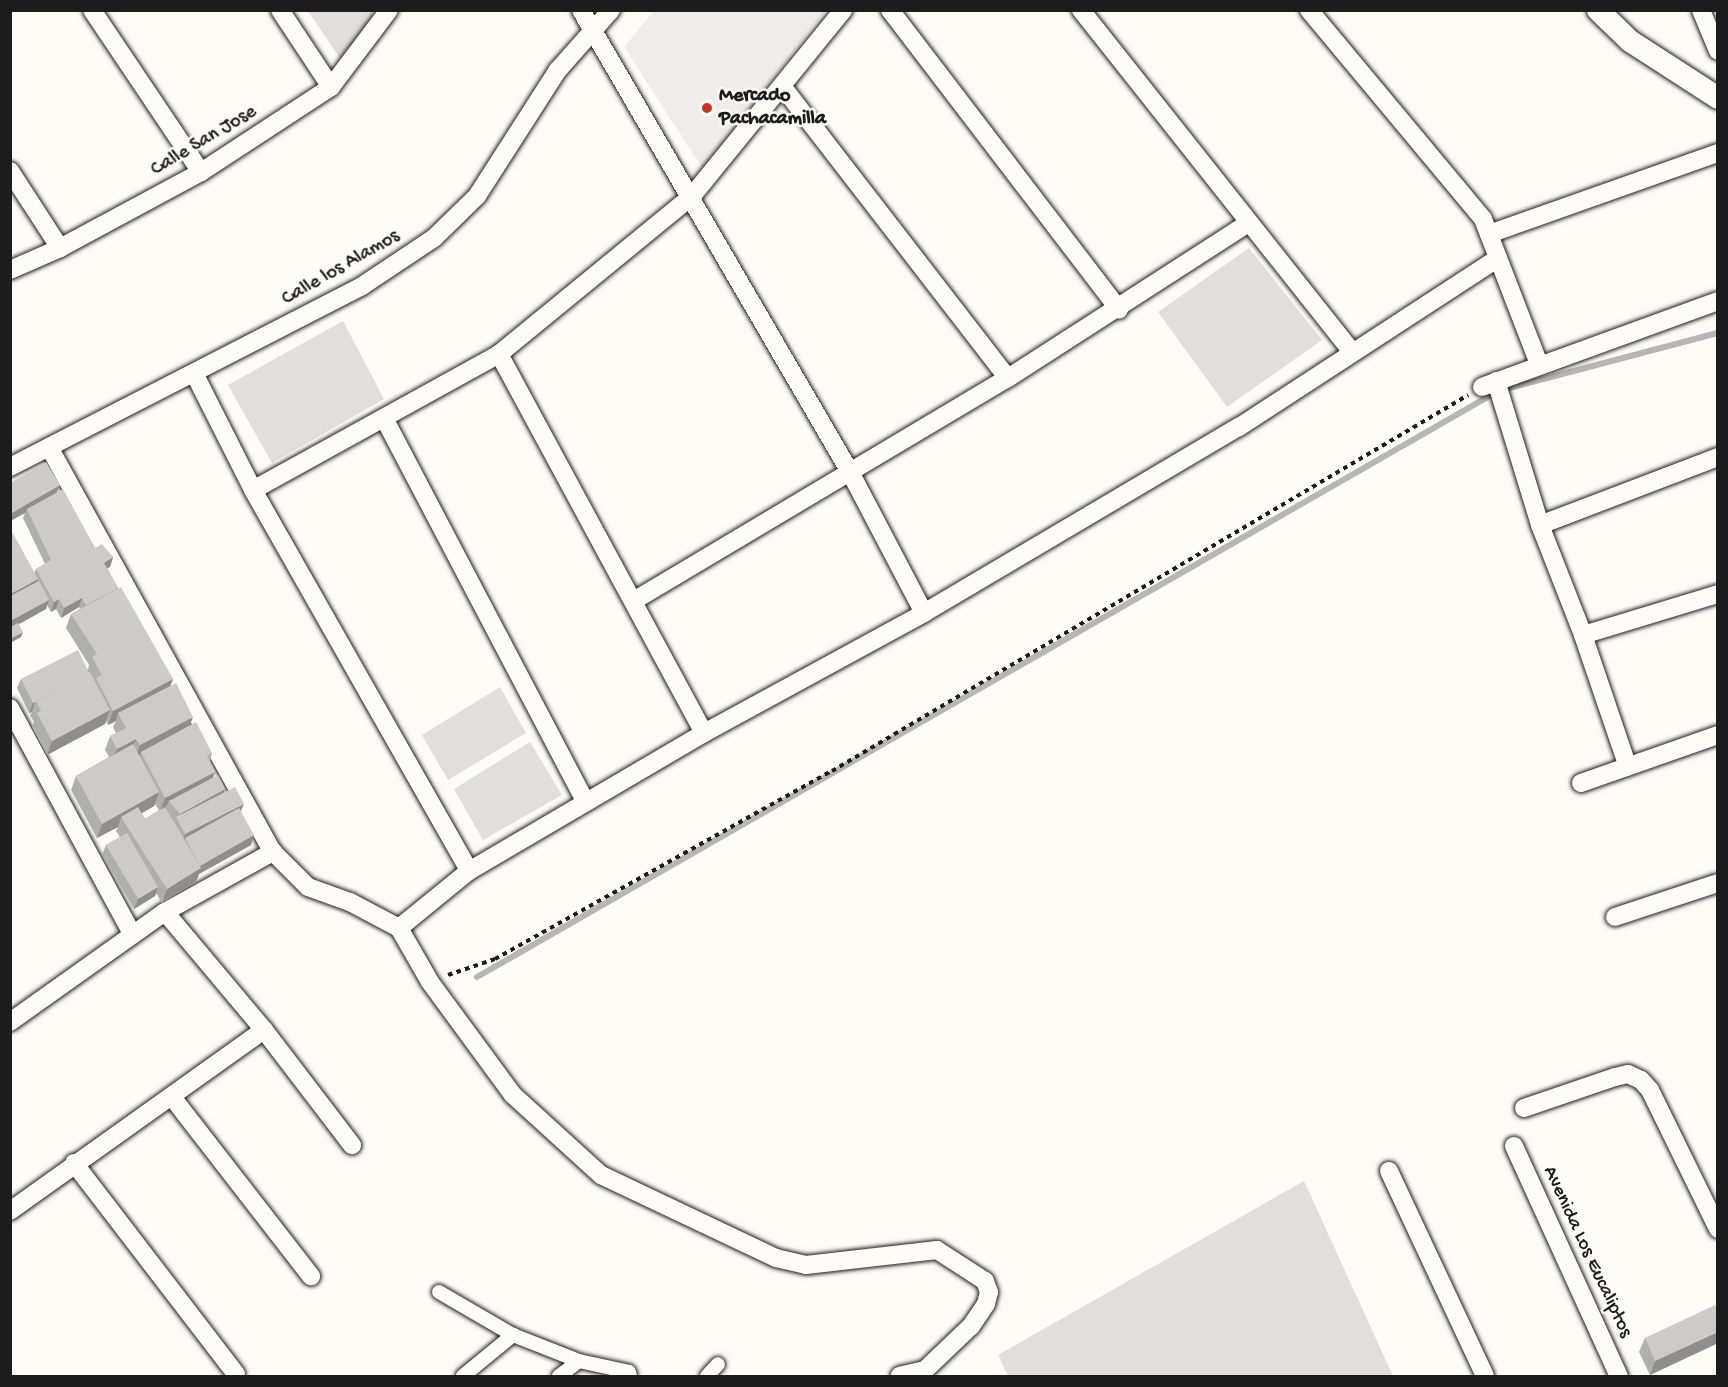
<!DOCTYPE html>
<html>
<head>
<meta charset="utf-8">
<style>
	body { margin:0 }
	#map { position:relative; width:1728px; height:1387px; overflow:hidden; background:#fdfcf7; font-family:"Gochi Hand",sans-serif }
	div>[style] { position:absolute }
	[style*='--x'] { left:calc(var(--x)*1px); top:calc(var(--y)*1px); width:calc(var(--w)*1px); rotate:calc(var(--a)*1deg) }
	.built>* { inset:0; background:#eeede9 }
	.green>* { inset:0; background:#e0dfdb }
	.stream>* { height:6px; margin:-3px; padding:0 3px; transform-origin:3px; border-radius:3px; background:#b7b6b2 }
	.path>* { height:4px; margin-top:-2px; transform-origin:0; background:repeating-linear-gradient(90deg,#1c1c1c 0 4.5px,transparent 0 9px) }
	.roads { filter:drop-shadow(0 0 2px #1c1c1c) drop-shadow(0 0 2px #1c1c1c) }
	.pedestrian>* { height:14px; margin:-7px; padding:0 7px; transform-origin:7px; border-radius:7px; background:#fdfcf7 }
	.minor>* { height:18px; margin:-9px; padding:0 9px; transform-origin:9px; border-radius:9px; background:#fdfcf7 }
	.tertiary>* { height:22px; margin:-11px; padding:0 11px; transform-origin:11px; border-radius:11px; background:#fdfcf7 }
	.wall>* { inset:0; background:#afafac }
	.shaded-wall>* { inset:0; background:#8f8e8c }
	.building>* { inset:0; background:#cccbc8 }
	.dots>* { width:16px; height:16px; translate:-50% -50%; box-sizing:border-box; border:3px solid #fdfcf7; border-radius:50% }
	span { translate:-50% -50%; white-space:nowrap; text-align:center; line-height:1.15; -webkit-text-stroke:5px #fdfcf7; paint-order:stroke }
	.poi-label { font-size:20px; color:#1c1c1c; font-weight:700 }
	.left { translate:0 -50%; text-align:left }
	.street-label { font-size:20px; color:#1c1c1c }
	.frame { position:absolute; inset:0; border:12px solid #1c1c1c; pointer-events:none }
</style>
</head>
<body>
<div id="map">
	<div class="built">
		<i style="clip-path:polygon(654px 11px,825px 11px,703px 169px,624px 47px)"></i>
	</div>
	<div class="green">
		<i style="clip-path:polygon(308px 11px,371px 11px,373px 16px,341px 60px)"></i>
		<i style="clip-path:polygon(1249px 248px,1322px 340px,1227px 407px,1158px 312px)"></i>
		<i style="clip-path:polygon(343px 321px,384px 399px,272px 463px,228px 385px)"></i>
		<i style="clip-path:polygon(500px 687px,526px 733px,448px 780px,422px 735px)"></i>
		<i style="clip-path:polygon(530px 742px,562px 795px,483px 840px,454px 789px)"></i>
		<i style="clip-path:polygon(1304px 1181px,1393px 1376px,1008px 1376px,998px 1355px)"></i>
	</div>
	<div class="stream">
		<i style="--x:477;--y:977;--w:1177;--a:-29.85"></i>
		<i style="--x:1498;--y:391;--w:228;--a:-14.8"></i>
	</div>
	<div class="path">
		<i style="--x:448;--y:975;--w:50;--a:-18.8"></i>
		<i style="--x:495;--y:959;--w:386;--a:-29.2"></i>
		<i style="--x:832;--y:771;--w:739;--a:-30.59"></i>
	</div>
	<div class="roads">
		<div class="pedestrian">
			<i style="--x:439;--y:1292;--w:86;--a:30.2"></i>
			<i style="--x:513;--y:1335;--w:71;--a:21.5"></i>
			<i style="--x:579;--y:1361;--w:25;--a:143"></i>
			<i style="--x:579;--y:1361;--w:51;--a:12.4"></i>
			<i style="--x:629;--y:1372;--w:4;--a:76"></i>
			<i style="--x:463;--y:1376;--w:65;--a:-39.4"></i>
			<i style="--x:707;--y:1376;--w:16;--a:-47"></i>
		</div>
		<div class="minor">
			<i style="--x:92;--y:10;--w:195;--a:56.1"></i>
			<i style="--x:280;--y:10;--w:92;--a:56.5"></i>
			<i style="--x:581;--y:10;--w:535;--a:59.79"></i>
			<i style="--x:850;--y:472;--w:159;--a:62.3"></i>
			<i style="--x:890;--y:10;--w:377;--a:52.6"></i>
			<i style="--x:1081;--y:10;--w:436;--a:51.6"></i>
			<i style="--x:1309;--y:10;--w:272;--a:50.2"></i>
			<i style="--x:1483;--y:219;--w:155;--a:68.9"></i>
			<i style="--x:1701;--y:10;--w:44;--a:67.5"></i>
			<i style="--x:782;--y:86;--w:369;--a:52.3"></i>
			<i style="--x:10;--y:171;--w:92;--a:57"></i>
			<i style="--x:1489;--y:234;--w:243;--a:-19.5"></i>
			<i style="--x:10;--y:270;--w:55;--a:-23.7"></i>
			<i style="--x:60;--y:248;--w:160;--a:-28.3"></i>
			<i style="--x:201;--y:172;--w:155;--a:-33.2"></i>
			<i style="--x:331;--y:87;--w:96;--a:-53"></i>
			<i style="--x:499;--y:354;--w:431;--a:61.6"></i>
			<i style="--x:194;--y:373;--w:131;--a:63.2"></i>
			<i style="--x:253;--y:490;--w:438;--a:60.4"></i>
			<i style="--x:1496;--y:381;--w:151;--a:73"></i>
			<i style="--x:1540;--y:525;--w:118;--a:68.6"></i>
			<i style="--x:1583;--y:635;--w:141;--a:-16.9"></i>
			<i style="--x:1482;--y:387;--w:251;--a:-20"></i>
			<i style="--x:384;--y:418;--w:434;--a:62.3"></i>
			<i style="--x:49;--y:447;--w:463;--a:61.1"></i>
			<i style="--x:273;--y:852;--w:49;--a:45"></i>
			<i style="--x:308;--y:887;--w:45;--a:19.7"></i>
			<i style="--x:350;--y:902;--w:55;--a:28"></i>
			<i style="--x:399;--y:928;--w:62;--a:60.1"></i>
			<i style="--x:430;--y:982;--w:140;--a:53.7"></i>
			<i style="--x:513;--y:1095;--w:119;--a:42.3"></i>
			<i style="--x:601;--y:1175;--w:194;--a:25.4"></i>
			<i style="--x:776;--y:1258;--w:31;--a:13"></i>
			<i style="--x:806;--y:1265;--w:132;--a:-6.5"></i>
			<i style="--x:937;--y:1250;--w:57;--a:32.9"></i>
			<i style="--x:985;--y:1281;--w:12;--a:70"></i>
			<i style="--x:989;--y:1292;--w:12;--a:104"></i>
			<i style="--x:986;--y:1304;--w:27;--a:124"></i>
			<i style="--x:971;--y:1326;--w:64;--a:136.3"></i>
			<i style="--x:925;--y:1370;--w:26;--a:167"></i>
			<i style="--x:10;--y:467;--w:396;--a:-27.2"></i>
			<i style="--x:362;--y:286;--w:87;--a:-33.7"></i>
			<i style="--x:434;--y:238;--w:60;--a:-44.3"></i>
			<i style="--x:477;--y:196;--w:150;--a:-57.3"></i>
			<i style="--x:558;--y:70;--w:80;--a:-48.5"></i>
			<i style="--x:253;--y:490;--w:281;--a:-28.9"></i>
			<i style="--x:499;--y:354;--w:249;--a:-39.3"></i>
			<i style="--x:692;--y:196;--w:240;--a:-50.9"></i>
			<i style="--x:1540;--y:525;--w:191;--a:-20.9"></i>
			<i style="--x:635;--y:600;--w:434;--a:-30.8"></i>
			<i style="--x:1008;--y:378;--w:284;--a:-32.8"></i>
			<i style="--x:1583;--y:635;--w:139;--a:71.2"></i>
			<i style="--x:10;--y:708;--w:257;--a:61.6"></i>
			<i style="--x:1581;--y:783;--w:145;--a:-19.3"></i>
			<i style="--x:165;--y:912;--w:154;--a:50"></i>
			<i style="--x:264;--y:1030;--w:145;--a:52.6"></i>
			<i style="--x:1615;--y:917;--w:108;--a:-18.3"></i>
			<i style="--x:399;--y:928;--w:90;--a:-39.2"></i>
			<i style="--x:469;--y:871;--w:273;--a:-30.4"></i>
			<i style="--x:704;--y:733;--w:251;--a:-28.6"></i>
			<i style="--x:924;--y:613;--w:366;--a:-30.6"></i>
			<i style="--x:1239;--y:427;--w:309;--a:-33.1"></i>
			<i style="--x:10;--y:1022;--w:190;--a:-35.4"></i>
			<i style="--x:165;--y:912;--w:124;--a:-29.1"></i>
			<i style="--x:172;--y:1097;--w:227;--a:52.2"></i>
			<i style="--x:1524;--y:1108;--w:96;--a:-18.8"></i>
			<i style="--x:1615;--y:1077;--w:13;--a:-13"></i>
			<i style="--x:1628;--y:1074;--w:14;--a:25"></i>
			<i style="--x:1641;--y:1080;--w:13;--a:48"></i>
			<i style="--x:1650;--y:1090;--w:155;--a:63.9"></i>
			<i style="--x:1514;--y:1146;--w:253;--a:65.5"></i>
			<i style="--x:74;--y:1163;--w:266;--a:52.5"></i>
			<i style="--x:1389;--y:1171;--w:226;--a:64.9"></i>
			<i style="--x:10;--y:1211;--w:312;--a:-35.5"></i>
		</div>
		<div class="tertiary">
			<i style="--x:1598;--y:10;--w:45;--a:44.1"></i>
			<i style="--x:1630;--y:41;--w:105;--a:32.9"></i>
		</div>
	</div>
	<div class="wall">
		<i style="clip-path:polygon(evenodd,46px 462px,57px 492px,95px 548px,113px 557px,110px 567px,107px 568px,118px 588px,173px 679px,170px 687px,190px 726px,212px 753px,210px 761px,213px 777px,225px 789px,224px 792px,241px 811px,251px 845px,199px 874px,196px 882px,162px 903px,156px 893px,155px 896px,134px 909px,102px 855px,106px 845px,120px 837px,116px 831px,118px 827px,97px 838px,71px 790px,76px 776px,109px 757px,105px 750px,110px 736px,116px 733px,113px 727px,116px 721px,108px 725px,106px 721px,105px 724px,47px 755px,32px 727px,34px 722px,30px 715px,32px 712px,29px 713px,17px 688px,21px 679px,88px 669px,89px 665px,66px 628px,71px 614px,80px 609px,79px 607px,61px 618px,56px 609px,51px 612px,47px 605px,46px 609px,19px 624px,21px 637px,10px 643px,36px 569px,45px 564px,23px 518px,25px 513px,10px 521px,46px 462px,155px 804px,159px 810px,145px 819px,142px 813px,154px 806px,155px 804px)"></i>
		<i style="clip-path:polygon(1718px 1310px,1718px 1343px,1650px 1375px,1639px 1352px,1645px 1338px)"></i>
	</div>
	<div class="shaded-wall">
		<i style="clip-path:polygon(60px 485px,56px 495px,27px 509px,25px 513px,10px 521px,10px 514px)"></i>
		<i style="clip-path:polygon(113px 557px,110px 567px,100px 572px,104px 563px)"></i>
		<i style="clip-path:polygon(38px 579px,35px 588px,10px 602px,10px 594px)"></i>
		<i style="clip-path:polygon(82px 598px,79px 607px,61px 618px,64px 608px)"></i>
		<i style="clip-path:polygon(59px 599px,56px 609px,51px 612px,54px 602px)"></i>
		<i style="clip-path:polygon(49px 600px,46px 609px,10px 629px,10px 621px)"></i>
		<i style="clip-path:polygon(23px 632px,21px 637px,10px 643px,10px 639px)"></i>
		<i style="clip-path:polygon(173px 679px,167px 693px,118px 713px,116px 721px,108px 725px,113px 711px)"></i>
		<i style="clip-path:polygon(35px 702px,32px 712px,29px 713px,33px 703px)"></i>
		<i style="clip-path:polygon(110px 710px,105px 724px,47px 755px,52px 741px)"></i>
		<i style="clip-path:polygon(193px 717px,188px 731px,141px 752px,139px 757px,135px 759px,140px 745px)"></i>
		<i style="clip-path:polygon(136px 739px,131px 753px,112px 763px,117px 749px)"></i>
		<i style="clip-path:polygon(215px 772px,210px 786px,169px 801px,165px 809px,160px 812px,165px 798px)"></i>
		<i style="clip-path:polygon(225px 789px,222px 799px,178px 820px,180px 814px)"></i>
		<i style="clip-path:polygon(159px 792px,154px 806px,125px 823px,121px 817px,118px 827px,97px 838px,102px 824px)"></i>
		<i style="clip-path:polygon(244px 804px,240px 813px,185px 838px,183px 843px,181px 844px,185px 834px)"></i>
		<i style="clip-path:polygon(254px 835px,251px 845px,199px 874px,196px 882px,162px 903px,167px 889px,200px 866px)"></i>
		<i style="clip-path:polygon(158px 887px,155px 896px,134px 909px,138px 899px)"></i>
		<i style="clip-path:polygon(1718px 1332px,1718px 1343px,1650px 1375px,1655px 1361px)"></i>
	</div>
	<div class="building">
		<i style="clip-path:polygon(46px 462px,60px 485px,10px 514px,10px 483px)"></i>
		<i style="clip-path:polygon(63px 489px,95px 548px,102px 544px,113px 557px,104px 563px,118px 588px,86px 605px,82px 598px,64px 608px,59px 599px,54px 602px,36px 569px,51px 560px,27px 509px)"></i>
		<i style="clip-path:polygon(10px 528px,38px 579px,10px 594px)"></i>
		<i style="clip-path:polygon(39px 581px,49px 600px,10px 621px,10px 596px)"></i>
		<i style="clip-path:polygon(121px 587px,173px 679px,113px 711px,96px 678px,102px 675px,92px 657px,97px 654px,71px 614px)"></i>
		<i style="clip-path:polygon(18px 623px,23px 632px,10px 639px,10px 627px)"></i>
		<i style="clip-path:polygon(78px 650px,89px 673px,36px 701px,36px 702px,33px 703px,21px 679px)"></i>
		<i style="clip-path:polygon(90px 672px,110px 710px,52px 741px,37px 713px,41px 711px,36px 701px)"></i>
		<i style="clip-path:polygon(176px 683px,193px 717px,140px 745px,136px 739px,117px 749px,110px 736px,126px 728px,118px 713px)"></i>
		<i style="clip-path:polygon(196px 722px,212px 753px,207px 756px,215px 772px,165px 798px,141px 752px)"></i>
		<i style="clip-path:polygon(133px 744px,159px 792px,102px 824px,76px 776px)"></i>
		<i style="clip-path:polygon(218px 775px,225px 789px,180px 814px,169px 801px)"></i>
		<i style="clip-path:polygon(235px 787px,244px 804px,185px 834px,176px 817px)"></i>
		<i style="clip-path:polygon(138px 807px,145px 819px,165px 807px,201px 868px,167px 889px,121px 817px)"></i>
		<i style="clip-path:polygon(239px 808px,254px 835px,200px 866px,185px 838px)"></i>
		<i style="clip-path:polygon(127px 833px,158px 887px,138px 899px,106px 845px)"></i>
		<i style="clip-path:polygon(1715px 1305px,1718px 1310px,1718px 1332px,1655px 1361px,1645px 1338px)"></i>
	</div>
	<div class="dots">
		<i style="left:707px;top:108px;background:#c8321e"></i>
	</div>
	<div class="poi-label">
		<span class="left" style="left:719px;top:108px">Mercado<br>Pachacamilla</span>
	</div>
	<div class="street-label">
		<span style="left:204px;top:141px;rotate:-31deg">Calle San Jose</span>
		<span style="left:341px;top:268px;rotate:-30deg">Calle los Alamos</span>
		<span style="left:1587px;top:1252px;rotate:65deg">Avenida Los Eucaliptos</span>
	</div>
	<div class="frame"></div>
</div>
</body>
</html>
